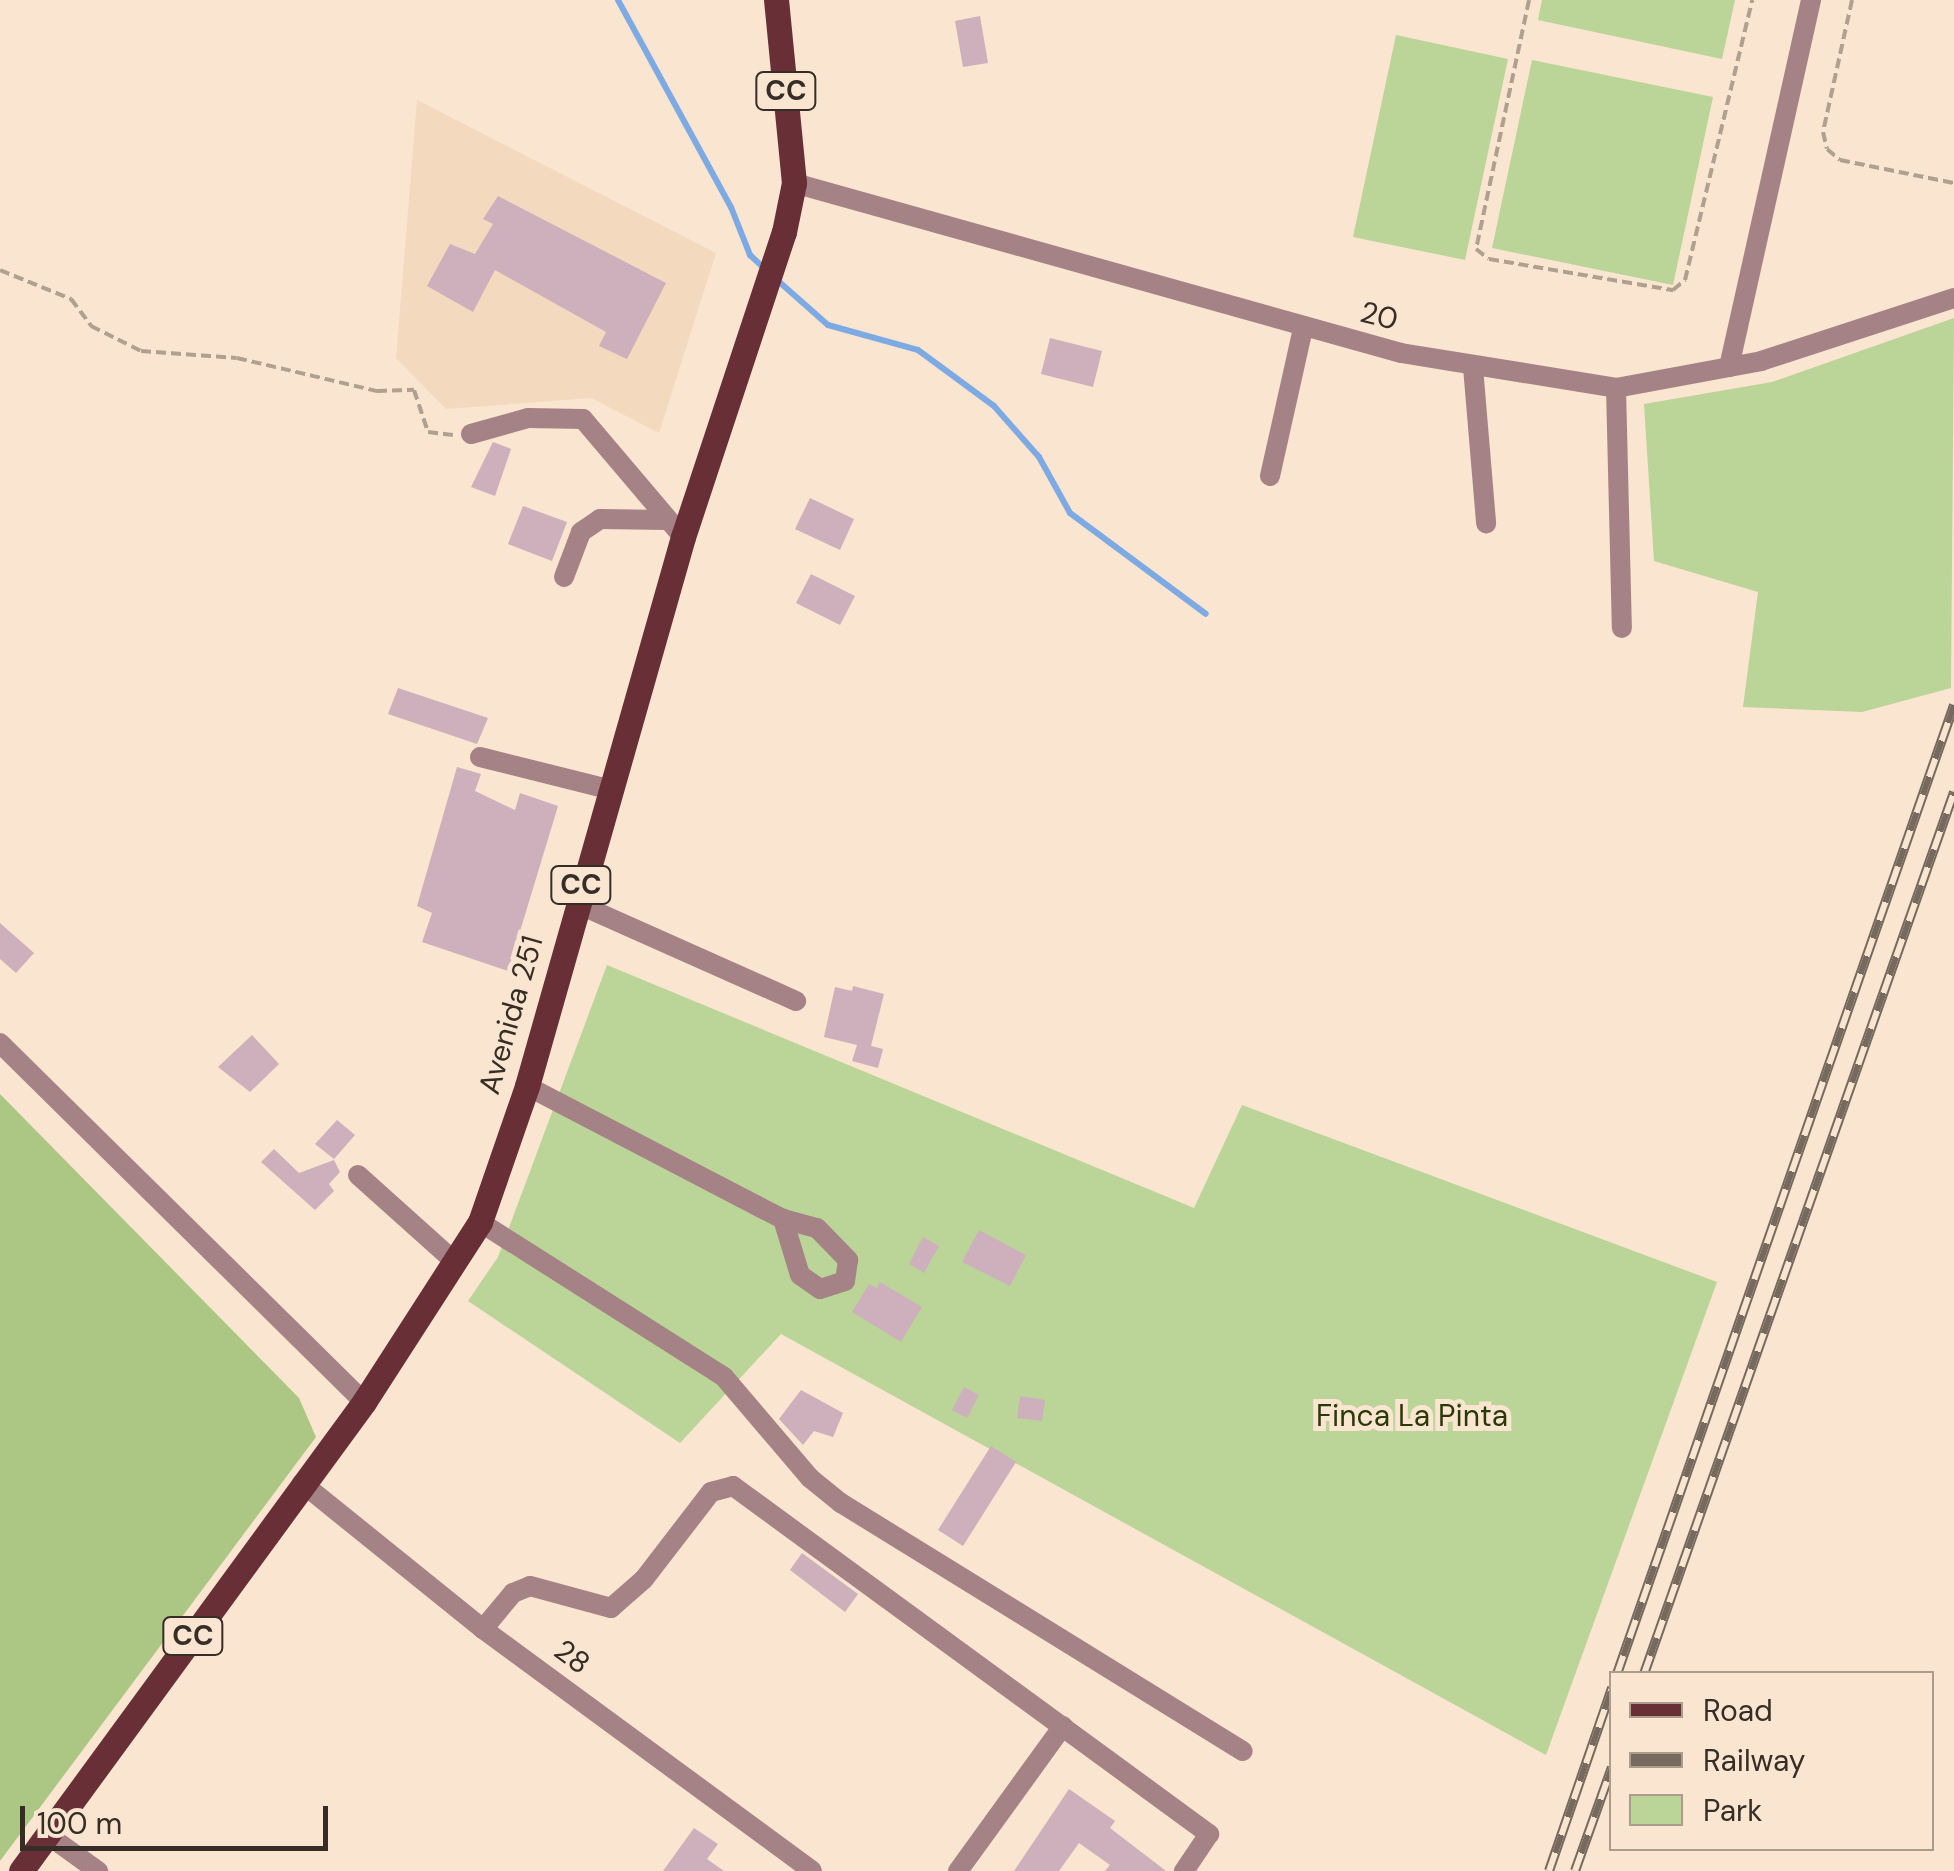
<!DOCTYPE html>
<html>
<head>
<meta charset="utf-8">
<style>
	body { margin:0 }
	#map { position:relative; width:1954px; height:1871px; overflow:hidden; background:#f9e5d0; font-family:"DM Sans",sans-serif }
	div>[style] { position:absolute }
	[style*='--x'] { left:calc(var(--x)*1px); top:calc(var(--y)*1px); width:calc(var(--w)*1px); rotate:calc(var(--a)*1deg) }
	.built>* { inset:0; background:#f3dabf }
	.green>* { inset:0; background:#bbd498 }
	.forest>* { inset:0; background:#abc783 }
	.stream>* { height:6px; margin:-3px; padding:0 3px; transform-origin:3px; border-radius:3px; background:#7eaae3 }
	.building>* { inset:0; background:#cdb0bc }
	.path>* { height:4px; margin-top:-2px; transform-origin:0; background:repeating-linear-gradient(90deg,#b0a090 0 10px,transparent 0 15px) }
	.minor>* { height:20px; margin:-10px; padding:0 10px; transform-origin:10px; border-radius:10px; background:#a58286 }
	.major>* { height:25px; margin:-12.5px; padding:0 12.5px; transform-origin:12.5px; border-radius:12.5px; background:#682f37 }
	.rail>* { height:10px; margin-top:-5px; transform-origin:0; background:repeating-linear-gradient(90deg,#f9e5d0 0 19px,#766a5e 0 38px); box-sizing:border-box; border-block:2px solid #766a5e }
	span { translate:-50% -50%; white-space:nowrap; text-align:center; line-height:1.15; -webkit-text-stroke:10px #f9e5d0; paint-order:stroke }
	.shield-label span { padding:2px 8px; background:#f9e5d0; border:2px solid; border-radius:8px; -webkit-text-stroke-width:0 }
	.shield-label { font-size:28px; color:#362e26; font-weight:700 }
	.street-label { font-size:30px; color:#362e26 }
	.park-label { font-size:30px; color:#293a06 }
	.legend { position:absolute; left:1609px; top:1671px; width:325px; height:180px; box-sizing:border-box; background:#f9e5d0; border:2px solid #ab9c8c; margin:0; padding:12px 18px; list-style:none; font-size:30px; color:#362e26 }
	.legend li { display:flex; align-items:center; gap:20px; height:50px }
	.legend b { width:50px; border:2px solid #ab9c8c }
	.scale { position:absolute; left:20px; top:1806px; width:308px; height:45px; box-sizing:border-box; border:5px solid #362e26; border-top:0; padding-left:12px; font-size:30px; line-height:35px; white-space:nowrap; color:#362e26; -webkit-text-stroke:8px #f9e5d0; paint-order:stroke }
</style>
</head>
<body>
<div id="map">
	<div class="built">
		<i style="clip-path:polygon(417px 100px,716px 253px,659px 433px,591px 398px,446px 409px,396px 358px)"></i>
	</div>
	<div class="green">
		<i style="clip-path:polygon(1542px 0,1735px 0,1722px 59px,1538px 20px)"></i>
		<i style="clip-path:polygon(1396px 35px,1508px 59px,1465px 260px,1353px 237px)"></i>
		<i style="clip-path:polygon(1532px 60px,1713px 97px,1673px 285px,1492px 248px)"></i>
		<i style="clip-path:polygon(1954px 318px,1951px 688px,1862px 712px,1743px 707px,1758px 592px,1654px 561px,1644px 404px,1772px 382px)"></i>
		<i style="clip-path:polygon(607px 965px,1194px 1208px,1242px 1105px,1717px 1282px,1546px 1755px,781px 1334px,680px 1443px,468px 1301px,498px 1257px)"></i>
	</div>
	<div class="forest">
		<i style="clip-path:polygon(0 1094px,299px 1398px,316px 1437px,0 1861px)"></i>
	</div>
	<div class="stream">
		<i style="--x:618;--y:0;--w:236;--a:61.4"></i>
		<i style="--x:731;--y:207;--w:52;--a:68.4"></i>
		<i style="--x:750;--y:255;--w:18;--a:43"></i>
		<i style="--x:776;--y:279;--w:69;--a:41.5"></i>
		<i style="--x:828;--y:325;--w:93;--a:15.5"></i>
		<i style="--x:918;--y:350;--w:94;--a:36.4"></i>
		<i style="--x:994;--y:406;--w:68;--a:48.6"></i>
		<i style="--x:1039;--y:457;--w:64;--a:61"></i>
		<i style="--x:1070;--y:513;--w:169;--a:36.6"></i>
	</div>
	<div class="building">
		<i style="clip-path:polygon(980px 16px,988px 63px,963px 67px,955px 21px)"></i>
		<i style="clip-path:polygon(498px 196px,666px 283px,627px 359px,599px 346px,606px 332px,495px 270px,473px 312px,427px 286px,450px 244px,475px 254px,493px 224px,483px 219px)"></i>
		<i style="clip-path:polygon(1050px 338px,1102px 351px,1093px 387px,1041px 374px)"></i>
		<i style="clip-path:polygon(493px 442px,511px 449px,495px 496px,471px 487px)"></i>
		<i style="clip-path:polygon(810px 498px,854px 519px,840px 550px,795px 529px)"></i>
		<i style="clip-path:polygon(523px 506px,567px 522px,552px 561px,508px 544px)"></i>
		<i style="clip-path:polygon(811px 574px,855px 596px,840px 625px,796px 603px)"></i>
		<i style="clip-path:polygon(398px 688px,488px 718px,477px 744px,388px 714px)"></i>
		<i style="clip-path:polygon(457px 767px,481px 774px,475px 791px,515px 810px,520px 793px,558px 806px,508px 971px,422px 942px,432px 913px,417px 906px)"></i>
		<i style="clip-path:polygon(0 923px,34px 953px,16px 973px,0 959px)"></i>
		<i style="clip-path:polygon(853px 986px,884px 994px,871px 1046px,883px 1049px,878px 1068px,852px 1061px,857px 1045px,824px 1037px,835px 987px,852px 991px)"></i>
		<i style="clip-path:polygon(252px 1035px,279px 1064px,250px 1092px,218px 1067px)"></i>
		<i style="clip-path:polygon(337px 1120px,355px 1135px,334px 1159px,315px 1144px)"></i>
		<i style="clip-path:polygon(274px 1149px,299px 1173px,334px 1160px,340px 1172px,329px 1184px,334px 1191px,315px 1210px,261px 1162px)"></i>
		<i style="clip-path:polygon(979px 1230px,1026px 1255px,1010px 1286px,962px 1262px)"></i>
		<i style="clip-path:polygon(923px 1237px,939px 1246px,924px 1273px,909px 1264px)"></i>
		<i style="clip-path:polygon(880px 1282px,922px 1307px,901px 1342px,852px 1312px,869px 1284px,877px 1288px)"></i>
		<i style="clip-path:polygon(964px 1387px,979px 1395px,967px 1418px,952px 1410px)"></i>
		<i style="clip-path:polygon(801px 1390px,843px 1413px,833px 1437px,814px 1431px,803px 1445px,779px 1419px)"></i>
		<i style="clip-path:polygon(1020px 1396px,1045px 1400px,1042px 1421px,1017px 1418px)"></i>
		<i style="clip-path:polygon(991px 1446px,1016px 1462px,963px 1546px,938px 1530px)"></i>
		<i style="clip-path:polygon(802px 1553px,858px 1594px,845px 1612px,790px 1570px)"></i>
		<i style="clip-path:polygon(1069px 1789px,1115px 1821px,1110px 1828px,1166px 1871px,1105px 1871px,1110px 1865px,1079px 1843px,1059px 1871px,1014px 1871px)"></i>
		<i style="clip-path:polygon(694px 1828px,718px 1844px,707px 1859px,724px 1871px,663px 1871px)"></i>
	</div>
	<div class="path">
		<i style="--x:1529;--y:0;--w:255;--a:102"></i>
		<i style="--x:1476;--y:249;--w:16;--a:38"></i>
		<i style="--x:1489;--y:259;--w:187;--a:9.6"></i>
		<i style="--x:1673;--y:290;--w:16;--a:-40"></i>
		<i style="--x:1685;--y:280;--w:288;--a:-76.5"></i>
		<i style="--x:1852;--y:0;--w:135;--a:102.4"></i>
		<i style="--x:1823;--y:132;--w:17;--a:77"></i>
		<i style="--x:1827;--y:149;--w:17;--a:40"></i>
		<i style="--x:1840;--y:160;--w:116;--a:11.4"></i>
		<i style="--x:0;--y:270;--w:77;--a:22.2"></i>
		<i style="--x:71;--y:299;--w:34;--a:53"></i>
		<i style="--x:91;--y:326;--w:56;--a:26.6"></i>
		<i style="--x:141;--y:351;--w:96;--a:4.2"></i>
		<i style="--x:237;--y:358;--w:144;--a:13.3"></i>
		<i style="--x:377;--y:391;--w:37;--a:-2"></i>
		<i style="--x:414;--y:390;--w:44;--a:71.6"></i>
		<i style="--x:428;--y:432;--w:25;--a:7"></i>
	</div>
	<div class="minor">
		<i style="--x:794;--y:183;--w:630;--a:15.65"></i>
		<i style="--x:1401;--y:353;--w:218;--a:9.2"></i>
		<i style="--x:1616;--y:388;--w:147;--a:-10.5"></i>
		<i style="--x:1761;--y:361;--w:203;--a:-18.1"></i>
		<i style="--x:1473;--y:367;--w:157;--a:85.2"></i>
		<i style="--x:1729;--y:367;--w:376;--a:-77.4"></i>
		<i style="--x:1616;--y:388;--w:240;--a:88.6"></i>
		<i style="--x:471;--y:434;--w:59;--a:-15.7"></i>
		<i style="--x:528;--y:418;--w:55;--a:1"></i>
		<i style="--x:583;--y:419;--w:155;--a:49.7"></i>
		<i style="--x:1270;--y:476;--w:152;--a:-77.4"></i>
		<i style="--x:564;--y:577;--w:48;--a:-69.3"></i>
		<i style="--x:581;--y:532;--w:23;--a:-34"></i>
		<i style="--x:600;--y:519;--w:66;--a:0.9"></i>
		<i style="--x:480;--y:757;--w:132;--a:14"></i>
		<i style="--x:576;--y:903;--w:241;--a:24"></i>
		<i style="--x:0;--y:1043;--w:511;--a:44.6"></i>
		<i style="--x:527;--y:1086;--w:288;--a:27.5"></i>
		<i style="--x:783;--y:1219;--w:35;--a:15"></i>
		<i style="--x:817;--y:1228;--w:45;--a:45.9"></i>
		<i style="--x:848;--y:1260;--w:21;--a:98"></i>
		<i style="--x:845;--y:1281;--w:26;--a:162"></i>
		<i style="--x:820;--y:1289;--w:24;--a:-145"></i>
		<i style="--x:800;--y:1275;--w:59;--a:-106.9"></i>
		<i style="--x:358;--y:1175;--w:132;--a:41.9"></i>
		<i style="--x:480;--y:1222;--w:289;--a:32.4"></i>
		<i style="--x:724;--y:1377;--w:133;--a:49.6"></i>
		<i style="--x:810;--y:1478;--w:40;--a:39"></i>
		<i style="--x:841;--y:1503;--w:472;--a:31.7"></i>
		<i style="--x:302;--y:1483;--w:233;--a:38.9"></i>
		<i style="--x:483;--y:1629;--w:408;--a:36.3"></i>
		<i style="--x:483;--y:1629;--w:47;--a:-50.2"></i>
		<i style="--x:513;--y:1593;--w:18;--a:-22"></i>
		<i style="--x:530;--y:1586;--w:84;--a:15.2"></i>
		<i style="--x:611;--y:1608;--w:44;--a:-41.3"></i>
		<i style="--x:644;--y:1579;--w:110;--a:-52.4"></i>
		<i style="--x:711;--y:1492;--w:23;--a:-15"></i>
		<i style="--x:733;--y:1486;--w:590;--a:36.17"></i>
		<i style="--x:1209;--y:1834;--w:45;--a:124"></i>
		<i style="--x:48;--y:1835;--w:62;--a:35.8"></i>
		<i style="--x:958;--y:1871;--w:179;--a:-54.1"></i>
	</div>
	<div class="major">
		<i style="--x:21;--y:1871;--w:581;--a:-53.82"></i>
		<i style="--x:364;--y:1402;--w:214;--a:-57.2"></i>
		<i style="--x:480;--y:1222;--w:144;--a:-70.9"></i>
		<i style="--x:527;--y:1086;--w:571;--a:-74.14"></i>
		<i style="--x:683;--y:537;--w:321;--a:-71.7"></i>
		<i style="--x:784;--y:232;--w:50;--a:-78.5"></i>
		<i style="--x:794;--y:183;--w:184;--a:-95.6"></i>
	</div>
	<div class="rail">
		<i style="--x:1617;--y:1674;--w:1026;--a:-70.82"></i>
		<i style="--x:1644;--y:1674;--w:935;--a:-70.63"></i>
		<i style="--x:1549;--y:1871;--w:194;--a:-71"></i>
		<i style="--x:1575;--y:1871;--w:110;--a:-70.4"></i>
	</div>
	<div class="shield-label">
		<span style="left:786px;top:91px">CC</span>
		<span style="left:581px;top:885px">CC</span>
		<span style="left:193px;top:1636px">CC</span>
	</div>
	<div class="street-label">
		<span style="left:1379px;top:316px;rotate:14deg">20</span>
		<span style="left:511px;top:1015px;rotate:-74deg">Avenida 251</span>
		<span style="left:572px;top:1657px;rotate:36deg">28</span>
	</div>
	<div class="park-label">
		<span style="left:1412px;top:1416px">Finca La Pinta</span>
	</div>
	<ul class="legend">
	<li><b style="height:12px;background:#682f37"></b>Road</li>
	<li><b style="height:12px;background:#766a5e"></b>Railway</li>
	<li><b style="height:28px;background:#bbd498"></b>Park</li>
	</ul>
	<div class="scale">100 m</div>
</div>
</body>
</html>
